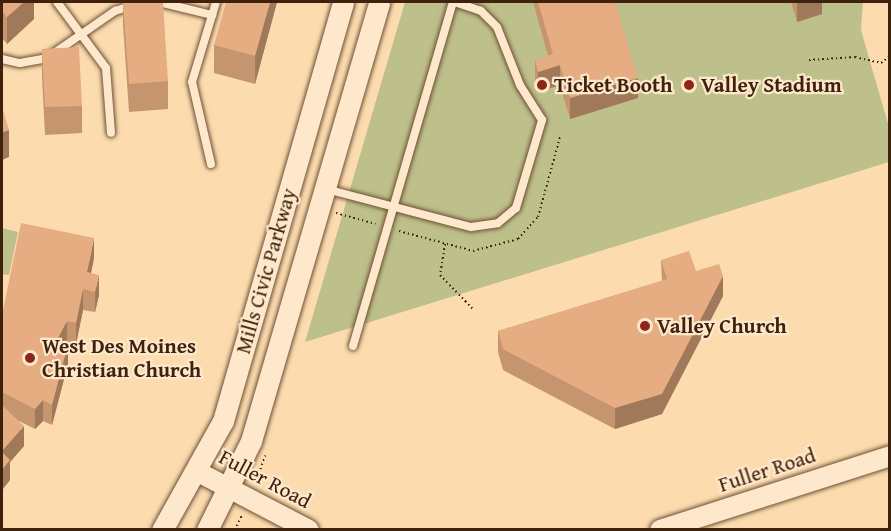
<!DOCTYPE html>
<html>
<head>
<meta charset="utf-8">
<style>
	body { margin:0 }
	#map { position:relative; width:891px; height:531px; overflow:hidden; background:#fcdcaf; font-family:"Gentium Book Plus",serif }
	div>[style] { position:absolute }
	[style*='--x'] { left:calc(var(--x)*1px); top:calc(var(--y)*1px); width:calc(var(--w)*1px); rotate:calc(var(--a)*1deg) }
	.green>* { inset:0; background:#bec08b }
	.path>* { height:2px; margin-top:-1px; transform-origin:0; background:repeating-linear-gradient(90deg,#3f220e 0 1.5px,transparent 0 4.5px) }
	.roads { filter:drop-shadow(0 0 2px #6e5036) drop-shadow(0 0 2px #6e5036) }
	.service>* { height:8px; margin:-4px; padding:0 4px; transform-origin:4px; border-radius:4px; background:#fde8cb }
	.tertiary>* { height:20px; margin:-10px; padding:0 10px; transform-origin:10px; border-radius:10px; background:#fde8cb }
	.secondary>* { height:21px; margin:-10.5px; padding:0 10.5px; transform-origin:10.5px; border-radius:10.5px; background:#fde8cb }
	.wall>* { inset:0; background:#c5956f }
	.shaded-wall>* { inset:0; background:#a0795a }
	.building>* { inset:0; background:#e5ad81 }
	.dots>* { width:16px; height:16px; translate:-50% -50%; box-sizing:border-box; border:3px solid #fde8cb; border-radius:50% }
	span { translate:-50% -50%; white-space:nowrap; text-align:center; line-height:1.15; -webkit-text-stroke:4.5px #fde8cb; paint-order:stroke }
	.poi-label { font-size:21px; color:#3f220e; font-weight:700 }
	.left { translate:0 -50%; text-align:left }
	.street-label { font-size:21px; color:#3f220e }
	.frame { position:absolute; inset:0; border:3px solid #3f220e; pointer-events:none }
</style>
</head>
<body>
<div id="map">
	<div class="green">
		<i style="clip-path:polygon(405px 2px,863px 2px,861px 30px,889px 127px,889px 162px,305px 342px)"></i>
		<i style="clip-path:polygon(2px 228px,18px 232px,9px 275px,2px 274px)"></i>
	</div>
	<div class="path">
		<i style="--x:809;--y:60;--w:46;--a:-3.7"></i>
		<i style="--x:855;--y:57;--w:27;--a:13"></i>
		<i style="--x:881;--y:63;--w:11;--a:-38"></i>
		<i style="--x:336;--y:213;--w:41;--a:15.4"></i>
		<i style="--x:399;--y:231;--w:77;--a:15.1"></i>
		<i style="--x:473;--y:251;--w:47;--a:-14.9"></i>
		<i style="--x:518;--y:239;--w:30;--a:-48"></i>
		<i style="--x:538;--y:217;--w:83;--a:-74.6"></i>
		<i style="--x:445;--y:244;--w:31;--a:99"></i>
		<i style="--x:440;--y:275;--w:47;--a:45.9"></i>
		<i style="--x:256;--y:482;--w:28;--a:-71"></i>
		<i style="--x:235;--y:530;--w:17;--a:-65"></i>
	</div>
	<div class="roads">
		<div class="service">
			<i style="--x:57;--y:2;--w:82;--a:53.4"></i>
			<i style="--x:106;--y:68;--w:65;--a:85.6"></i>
			<i style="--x:159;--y:2;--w:55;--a:13.8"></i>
			<i style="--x:2;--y:59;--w:18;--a:13"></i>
			<i style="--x:20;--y:63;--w:27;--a:-10"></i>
			<i style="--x:47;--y:58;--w:83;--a:-34.7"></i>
			<i style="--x:115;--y:11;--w:29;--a:-18"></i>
			<i style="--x:211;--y:164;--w:84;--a:-103"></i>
			<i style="--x:192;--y:82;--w:84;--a:-73.3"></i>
			<i style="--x:326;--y:189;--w:150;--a:14.7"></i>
			<i style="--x:471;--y:227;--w:27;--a:-8"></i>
			<i style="--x:498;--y:223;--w:23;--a:-40"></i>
			<i style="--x:516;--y:208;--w:92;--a:-73.5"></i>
			<i style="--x:542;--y:120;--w:41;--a:-122.2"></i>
			<i style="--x:520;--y:85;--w:62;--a:-111.6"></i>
			<i style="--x:497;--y:27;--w:23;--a:-135"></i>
			<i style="--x:481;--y:11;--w:28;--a:-161"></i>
			<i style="--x:353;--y:346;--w:358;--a:-73.8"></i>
		</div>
		<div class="tertiary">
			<i style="--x:198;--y:472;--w:125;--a:27.6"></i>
			<i style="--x:660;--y:530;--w:242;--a:-17.8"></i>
		</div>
		<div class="secondary">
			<i style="--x:162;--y:530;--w:125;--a:-60.8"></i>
			<i style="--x:223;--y:421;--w:436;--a:-74"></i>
			<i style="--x:207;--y:530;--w:99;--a:-63.7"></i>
			<i style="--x:251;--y:441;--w:457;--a:-73.7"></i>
		</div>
	</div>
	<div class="wall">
		<i style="clip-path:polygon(2px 2px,34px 2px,34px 19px,7px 44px,2px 38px)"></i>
		<i style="clip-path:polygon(123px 2px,168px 81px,168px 109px,129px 112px,123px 25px)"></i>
		<i style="clip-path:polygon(277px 2px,255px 84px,214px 73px,214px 45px)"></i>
		<i style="clip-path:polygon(533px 2px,615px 2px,638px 98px,570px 119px,560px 85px,538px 92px,535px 80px,535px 60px,548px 56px)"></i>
		<i style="clip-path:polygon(791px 2px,822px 2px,822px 14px,797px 22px)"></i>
		<i style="clip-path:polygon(42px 49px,82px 106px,82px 133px,45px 135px,42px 77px)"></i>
		<i style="clip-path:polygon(94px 258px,91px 273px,99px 295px,95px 312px,83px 310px,76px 344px,67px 342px,67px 343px,68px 364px,52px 425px,43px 421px,35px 429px,19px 421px,24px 446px,10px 462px,10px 480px,2px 490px,2px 315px)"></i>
		<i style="clip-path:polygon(661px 260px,696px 271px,723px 296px,662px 414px,615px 429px,503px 370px,498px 352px,498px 331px,662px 281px)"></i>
	</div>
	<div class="shaded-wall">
		<i style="clip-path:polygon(24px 2px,34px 2px,34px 19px,7px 44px,7px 17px)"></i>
		<i style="clip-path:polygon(270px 2px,277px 2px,255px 84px,255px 56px)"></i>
		<i style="clip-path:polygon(797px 2px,822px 2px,822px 14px,797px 22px)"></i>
		<i style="clip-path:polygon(560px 65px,560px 85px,538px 92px,538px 72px)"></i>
		<i style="clip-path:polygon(638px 78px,638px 98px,570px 119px,570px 98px)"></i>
		<i style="clip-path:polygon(9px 130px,9px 157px,2px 160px,2px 132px)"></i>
		<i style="clip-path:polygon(94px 238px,94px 258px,87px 292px,87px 272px)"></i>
		<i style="clip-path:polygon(99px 275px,99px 295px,95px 312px,95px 292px)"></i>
		<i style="clip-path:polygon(723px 276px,723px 296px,662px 414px,615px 429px,615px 408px)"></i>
		<i style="clip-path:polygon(83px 289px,83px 310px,76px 344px,76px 323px)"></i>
		<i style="clip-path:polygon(67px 321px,67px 342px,58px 359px,58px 338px)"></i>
		<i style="clip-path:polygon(68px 344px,68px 364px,52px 425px,52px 405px)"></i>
		<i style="clip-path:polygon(43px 400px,43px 421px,35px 429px,35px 409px)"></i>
		<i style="clip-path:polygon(24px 426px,24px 446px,10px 462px,10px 480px,2px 490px,2px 451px)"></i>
	</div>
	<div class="building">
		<i style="clip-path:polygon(2px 2px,24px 2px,7px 17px,2px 10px)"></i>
		<i style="clip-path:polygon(123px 2px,163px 2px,168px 81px,129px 84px)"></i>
		<i style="clip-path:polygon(226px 2px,270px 2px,255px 56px,214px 45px)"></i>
		<i style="clip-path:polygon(538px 2px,615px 2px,638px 78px,570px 98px,560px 65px,538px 72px,535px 60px,553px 54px)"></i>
		<i style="clip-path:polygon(79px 47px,82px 106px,45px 107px,42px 49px)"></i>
		<i style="clip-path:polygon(2px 107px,9px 130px,2px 132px)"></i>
		<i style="clip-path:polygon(21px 223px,94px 238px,87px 272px,99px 275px,95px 292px,83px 289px,76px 323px,67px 321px,58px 338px,68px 344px,52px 405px,43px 400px,35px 409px,2px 392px,2px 315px)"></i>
		<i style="clip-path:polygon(689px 251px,696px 271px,719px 264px,723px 276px,662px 394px,615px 408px,503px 349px,498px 331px,667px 279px,661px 260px)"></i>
		<i style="clip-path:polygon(2px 405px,24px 426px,2px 451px)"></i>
		<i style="clip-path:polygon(2px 452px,10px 460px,2px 470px)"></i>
	</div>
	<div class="dots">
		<i style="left:542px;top:85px;background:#8f2418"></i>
		<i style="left:689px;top:85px;background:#8f2418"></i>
		<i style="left:645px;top:326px;background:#8f2418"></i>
		<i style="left:30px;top:358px;background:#8f2418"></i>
	</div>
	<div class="poi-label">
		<span class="left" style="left:554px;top:85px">Ticket Booth</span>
		<span class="left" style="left:701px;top:85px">Valley Stadium</span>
		<span class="left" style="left:657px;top:326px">Valley Church</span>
		<span class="left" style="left:42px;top:358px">West Des Moines<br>Christian Church</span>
	</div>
	<div class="street-label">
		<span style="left:266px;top:271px;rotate:-74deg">Mills Civic Parkway</span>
		<span style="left:767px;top:470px;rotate:-18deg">Fuller Road</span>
		<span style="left:265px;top:479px;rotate:28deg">Fuller Road</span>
	</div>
	<div class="frame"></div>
</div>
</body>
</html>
